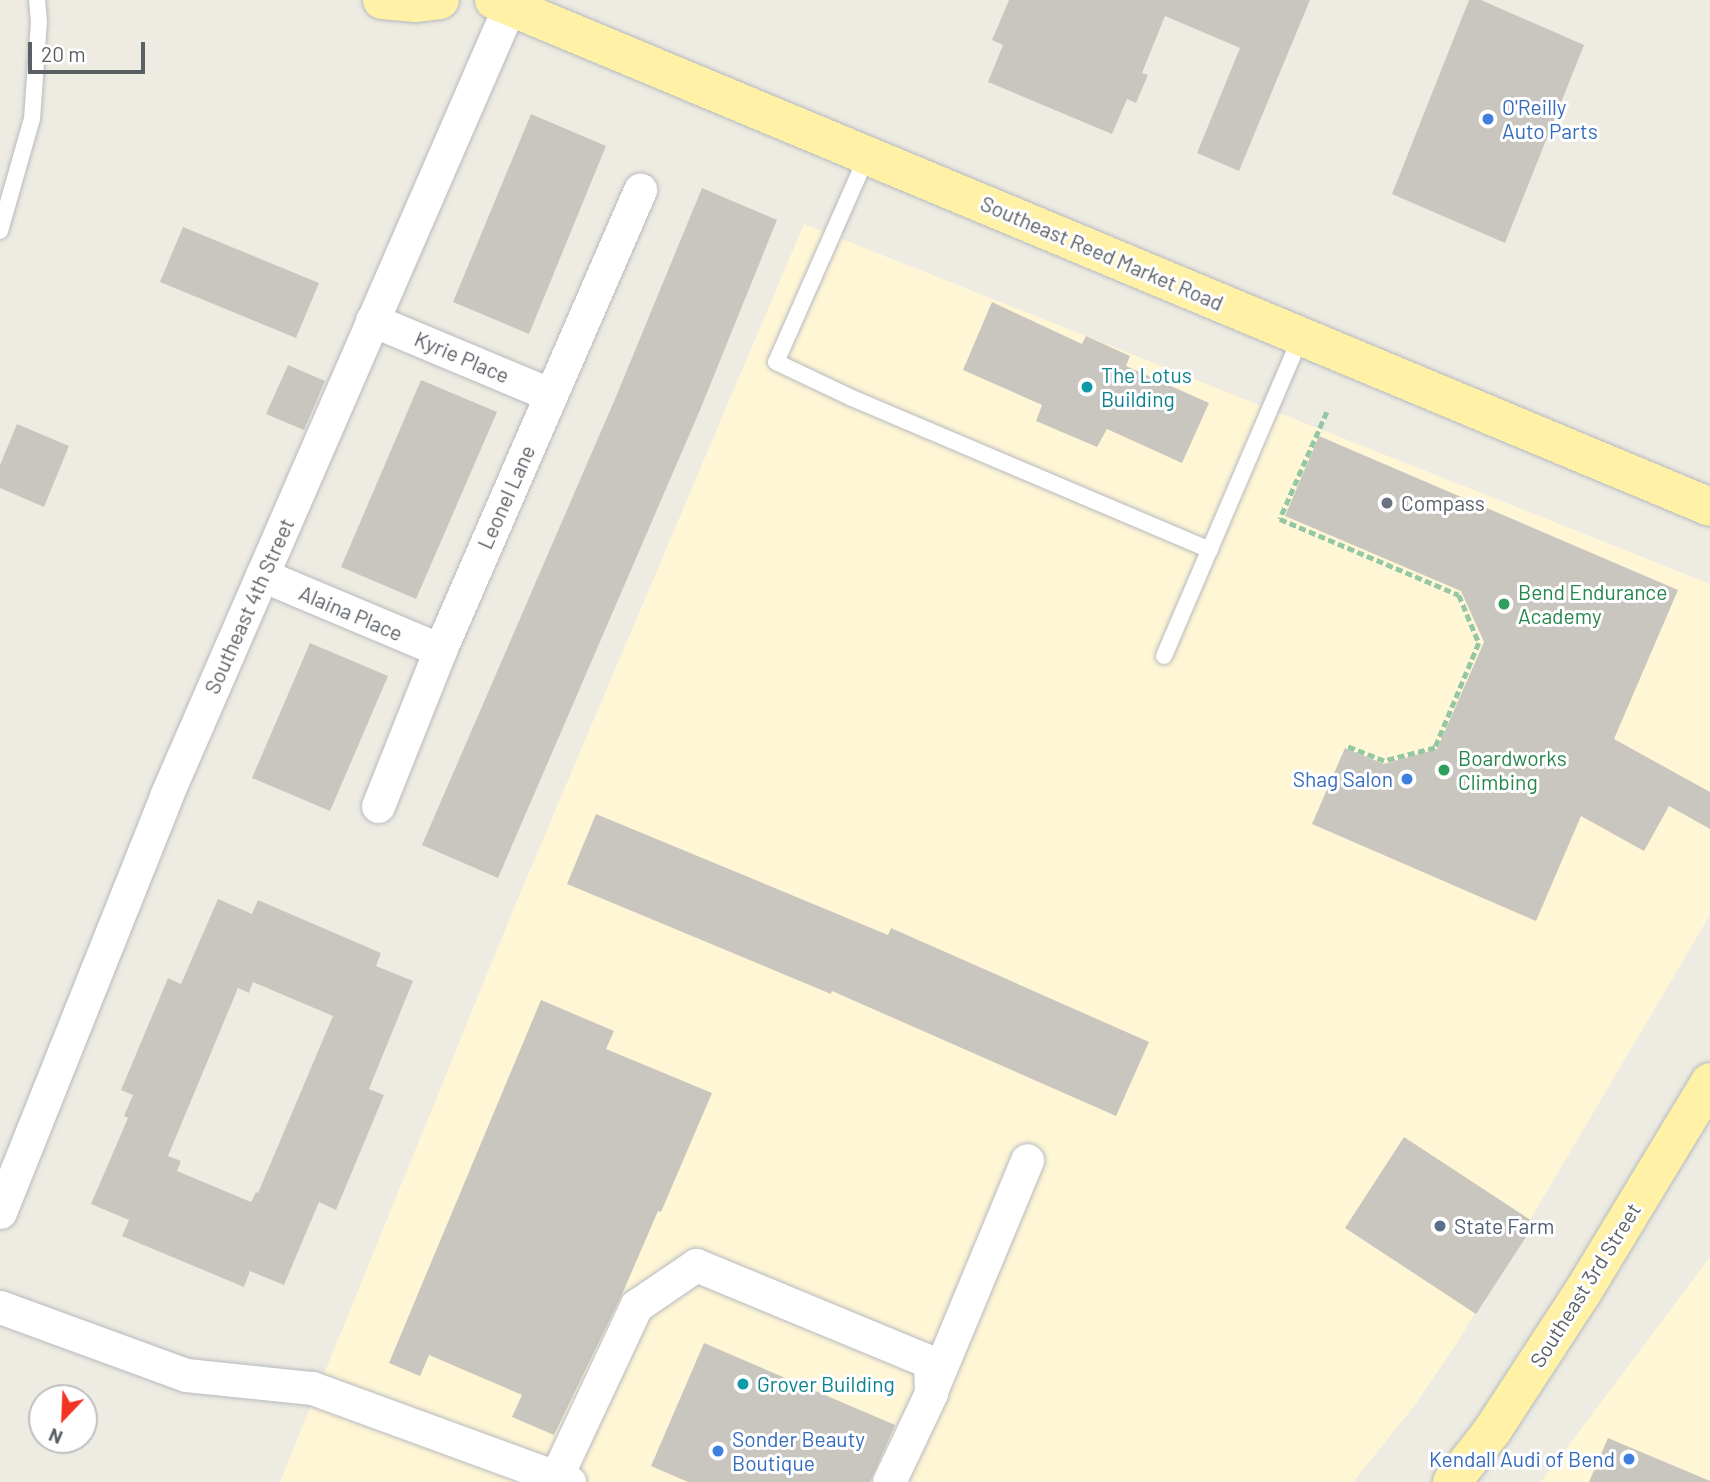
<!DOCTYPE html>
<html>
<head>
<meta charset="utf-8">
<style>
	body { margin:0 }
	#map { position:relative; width:1710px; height:1482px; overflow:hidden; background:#eeece2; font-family:Barlow,sans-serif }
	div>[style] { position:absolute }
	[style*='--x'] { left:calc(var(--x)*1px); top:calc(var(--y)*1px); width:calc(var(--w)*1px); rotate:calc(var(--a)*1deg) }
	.commercial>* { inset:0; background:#fff6d6 }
	.building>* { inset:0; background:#c9c6bf }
	.path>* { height:4.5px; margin-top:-2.25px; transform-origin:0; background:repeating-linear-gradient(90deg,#94c7a3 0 7px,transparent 0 10.5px) }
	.roads { filter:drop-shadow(0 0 2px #b7babf) drop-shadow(0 0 2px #b7babf) }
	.service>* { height:16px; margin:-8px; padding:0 8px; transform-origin:8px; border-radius:8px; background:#fff }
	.minor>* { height:33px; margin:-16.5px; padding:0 16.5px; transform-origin:16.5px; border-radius:16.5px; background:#fff }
	.primary>* { height:38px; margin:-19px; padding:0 19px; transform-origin:19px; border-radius:19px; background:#fff1a6 }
	.dots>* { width:19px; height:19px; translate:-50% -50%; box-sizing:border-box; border:4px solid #fff; border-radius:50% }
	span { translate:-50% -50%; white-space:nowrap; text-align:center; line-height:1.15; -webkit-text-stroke:6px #fff; paint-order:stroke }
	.shop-label { font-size:21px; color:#366cbe }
	.left { translate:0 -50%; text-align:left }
	.right { translate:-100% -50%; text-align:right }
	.street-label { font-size:21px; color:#5a5f64 }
	.culture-label { font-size:21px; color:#0d838f }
	.worship-label { font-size:21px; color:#5b616d }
	.leisure-label { font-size:21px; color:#27864d }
	.service-label { font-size:21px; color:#4e5e75 }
	.north { position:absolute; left:28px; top:1384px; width:70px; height:70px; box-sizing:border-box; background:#fff; border:2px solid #bdbfc1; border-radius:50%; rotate:203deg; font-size:19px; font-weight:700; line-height:28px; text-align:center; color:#5a5f64 }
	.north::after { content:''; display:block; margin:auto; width:24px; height:32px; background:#f43422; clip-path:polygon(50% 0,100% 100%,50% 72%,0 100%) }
	.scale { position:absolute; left:28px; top:42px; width:117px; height:32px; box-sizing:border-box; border:4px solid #5a5f64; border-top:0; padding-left:9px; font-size:21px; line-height:24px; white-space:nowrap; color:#5a5f64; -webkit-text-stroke:5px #fff; paint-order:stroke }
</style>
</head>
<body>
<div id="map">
	<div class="commercial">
		<i style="clip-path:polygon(804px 224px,1710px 584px,1710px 915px,1459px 1340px,1415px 1405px,1353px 1482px,280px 1482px,516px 903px)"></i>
		<i style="clip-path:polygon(1710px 1257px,1710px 1482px,1541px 1482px)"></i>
	</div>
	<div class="building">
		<i style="clip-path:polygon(1009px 0,1310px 0,1239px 171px,1197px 153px,1240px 48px,1165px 16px,1142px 73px,1148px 75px,1136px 103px,1127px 99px,1112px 134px,988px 82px,1003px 45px,992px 40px)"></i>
		<i style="clip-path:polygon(1469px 0,1481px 0,1584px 45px,1505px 243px,1392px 194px)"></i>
		<i style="clip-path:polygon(531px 114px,606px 146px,529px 334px,453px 302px)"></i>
		<i style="clip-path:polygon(702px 188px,777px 220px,700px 410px,498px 878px,422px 845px,615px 399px)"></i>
		<i style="clip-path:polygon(183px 227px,319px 283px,296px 338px,160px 282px)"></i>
		<i style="clip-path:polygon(992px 302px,1082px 344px,1086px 336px,1130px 356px,1126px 366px,1209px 403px,1182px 463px,1107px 429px,1097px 447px,1036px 421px,1042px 405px,963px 370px)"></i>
		<i style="clip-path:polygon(288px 365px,325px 381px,304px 430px,266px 414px)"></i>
		<i style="clip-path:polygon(421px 380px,497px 412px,416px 599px,341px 567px)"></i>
		<i style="clip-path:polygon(17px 424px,69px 446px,44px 507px,0 488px,0 465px)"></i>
		<i style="clip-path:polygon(1319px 436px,1678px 590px,1614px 739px,1710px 792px,1710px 829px,1669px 806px,1644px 851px,1581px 816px,1536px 921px,1312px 824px,1345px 748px,1384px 764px,1437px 749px,1484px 642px,1461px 591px,1285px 516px)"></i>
		<i style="clip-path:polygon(310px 643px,388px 676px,330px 811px,252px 778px)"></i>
		<i style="clip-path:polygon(596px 814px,888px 935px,891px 928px,1149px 1042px,1116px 1116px,832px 991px,831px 994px,567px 884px)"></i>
		<i style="clip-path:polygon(evenodd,218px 899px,252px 914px,258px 900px,381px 953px,376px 966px,413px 981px,369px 1089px,384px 1095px,336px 1210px,319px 1202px,284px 1285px,250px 1271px,244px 1287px,122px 1236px,129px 1220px,91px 1204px,128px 1118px,124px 1116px,133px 1095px,121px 1090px,168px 978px,181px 984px,218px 899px,253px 982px,333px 1016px,258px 1193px,256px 1192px,251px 1202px,177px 1171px,181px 1161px,168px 1156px,238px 988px,249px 993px,253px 982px)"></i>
		<i style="clip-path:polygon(541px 1000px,614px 1031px,606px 1049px,712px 1093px,661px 1212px,658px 1211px,623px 1292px,554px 1435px,512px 1417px,522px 1395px,429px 1355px,420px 1376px,389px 1363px)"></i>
		<i style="clip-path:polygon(1404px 1137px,1535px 1223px,1476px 1314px,1345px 1228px)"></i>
		<i style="clip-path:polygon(704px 1343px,895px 1425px,870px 1482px,688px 1482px,651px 1466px)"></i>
		<i style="clip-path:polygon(1608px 1438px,1710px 1481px,1710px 1482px,1589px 1482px)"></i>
	</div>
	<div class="path">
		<i style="--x:1327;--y:412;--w:117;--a:113.7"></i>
		<i style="--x:1280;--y:519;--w:194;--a:23"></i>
		<i style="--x:1459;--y:595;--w:52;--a:67.4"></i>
		<i style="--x:1479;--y:643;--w:114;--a:112.7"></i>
		<i style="--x:1435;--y:748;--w:53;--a:165.7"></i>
		<i style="--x:1384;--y:761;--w:41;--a:-158.5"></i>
	</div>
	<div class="roads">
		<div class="service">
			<i style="--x:867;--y:156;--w:225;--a:113.8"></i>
			<i style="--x:776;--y:362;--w:84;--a:25.3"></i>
			<i style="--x:852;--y:398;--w:389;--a:23"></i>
			<i style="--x:0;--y:231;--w:116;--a:-74.1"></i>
			<i style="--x:32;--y:119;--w:97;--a:-85.9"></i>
			<i style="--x:39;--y:22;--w:22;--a:-95"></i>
			<i style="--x:1164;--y:656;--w:348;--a:-66.8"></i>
		</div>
		<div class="minor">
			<i style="--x:372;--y:320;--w:194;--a:22.7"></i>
			<i style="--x:262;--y:575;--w:193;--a:22.8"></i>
			<i style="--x:378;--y:806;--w:168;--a:-68.3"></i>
			<i style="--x:440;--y:650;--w:502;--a:-66.5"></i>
			<i style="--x:0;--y:1212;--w:448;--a:-68.2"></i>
			<i style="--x:166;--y:796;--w:863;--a:-66.5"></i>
			<i style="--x:0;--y:1307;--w:198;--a:20.1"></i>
			<i style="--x:186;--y:1375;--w:127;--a:5.9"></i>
			<i style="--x:312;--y:1388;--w:274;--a:20.1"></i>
			<i style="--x:931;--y:1391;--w:250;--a:-67.4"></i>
			<i style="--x:556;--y:1477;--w:189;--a:-64.9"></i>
			<i style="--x:636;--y:1306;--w:73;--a:-34.3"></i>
			<i style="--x:696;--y:1265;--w:253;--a:22.5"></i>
			<i style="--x:930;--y:1362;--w:31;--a:88"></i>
			<i style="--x:931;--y:1393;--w:98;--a:115.3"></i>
		</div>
		<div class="primary">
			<i style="--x:382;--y:0;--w:34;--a:5"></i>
			<i style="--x:416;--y:3;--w:24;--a:-7"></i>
			<i style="--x:494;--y:0;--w:1317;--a:22.63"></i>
			<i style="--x:1452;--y:1482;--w:65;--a:-51.9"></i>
			<i style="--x:1492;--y:1431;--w:168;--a:-56.9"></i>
			<i style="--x:1584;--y:1290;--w:243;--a:-58.8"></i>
		</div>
	</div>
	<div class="dots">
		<i style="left:1488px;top:119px;background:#3f7fe0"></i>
		<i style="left:1087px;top:387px;background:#0f9aa8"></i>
		<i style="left:1387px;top:503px;background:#6b7280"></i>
		<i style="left:1504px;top:604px;background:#2e9e5b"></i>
		<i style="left:1444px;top:770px;background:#2e9e5b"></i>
		<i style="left:1407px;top:779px;background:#3f7fe0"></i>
		<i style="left:1440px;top:1226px;background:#5c6f8a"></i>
		<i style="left:743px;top:1384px;background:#0f9aa8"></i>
		<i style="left:718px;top:1451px;background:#3f7fe0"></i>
		<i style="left:1629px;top:1459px;background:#3f7fe0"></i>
	</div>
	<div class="shop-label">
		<span class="left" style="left:1502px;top:119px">O'Reilly<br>Auto Parts</span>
		<span class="right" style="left:1393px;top:779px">Shag Salon</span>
		<span class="left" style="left:732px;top:1451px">Sonder Beauty<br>Boutique</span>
		<span class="right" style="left:1615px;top:1459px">Kendall Audi of Bend</span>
	</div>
	<div class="street-label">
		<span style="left:1102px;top:253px;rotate:23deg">Southeast Reed Market Road</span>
		<span style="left:462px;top:357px;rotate:23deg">Kyrie Place</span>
		<span style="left:506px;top:497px;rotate:-66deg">Leonel Lane</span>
		<span style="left:249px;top:606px;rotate:-66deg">Southeast 4th Street</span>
		<span style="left:351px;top:613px;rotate:23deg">Alaina Place</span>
		<span style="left:1585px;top:1285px;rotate:-58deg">Southeast 3rd Street</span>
	</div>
	<div class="culture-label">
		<span class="left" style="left:1101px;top:387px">The Lotus<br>Building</span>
		<span class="left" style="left:757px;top:1384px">Grover Building</span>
	</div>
	<div class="worship-label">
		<span class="left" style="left:1401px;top:503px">Compass</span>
	</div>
	<div class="leisure-label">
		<span class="left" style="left:1518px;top:604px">Bend Endurance<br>Academy</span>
		<span class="left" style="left:1458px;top:770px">Boardworks<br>Climbing</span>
	</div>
	<div class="service-label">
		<span class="left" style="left:1454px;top:1226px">State Farm</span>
	</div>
	<div class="north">N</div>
	<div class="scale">20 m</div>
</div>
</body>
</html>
